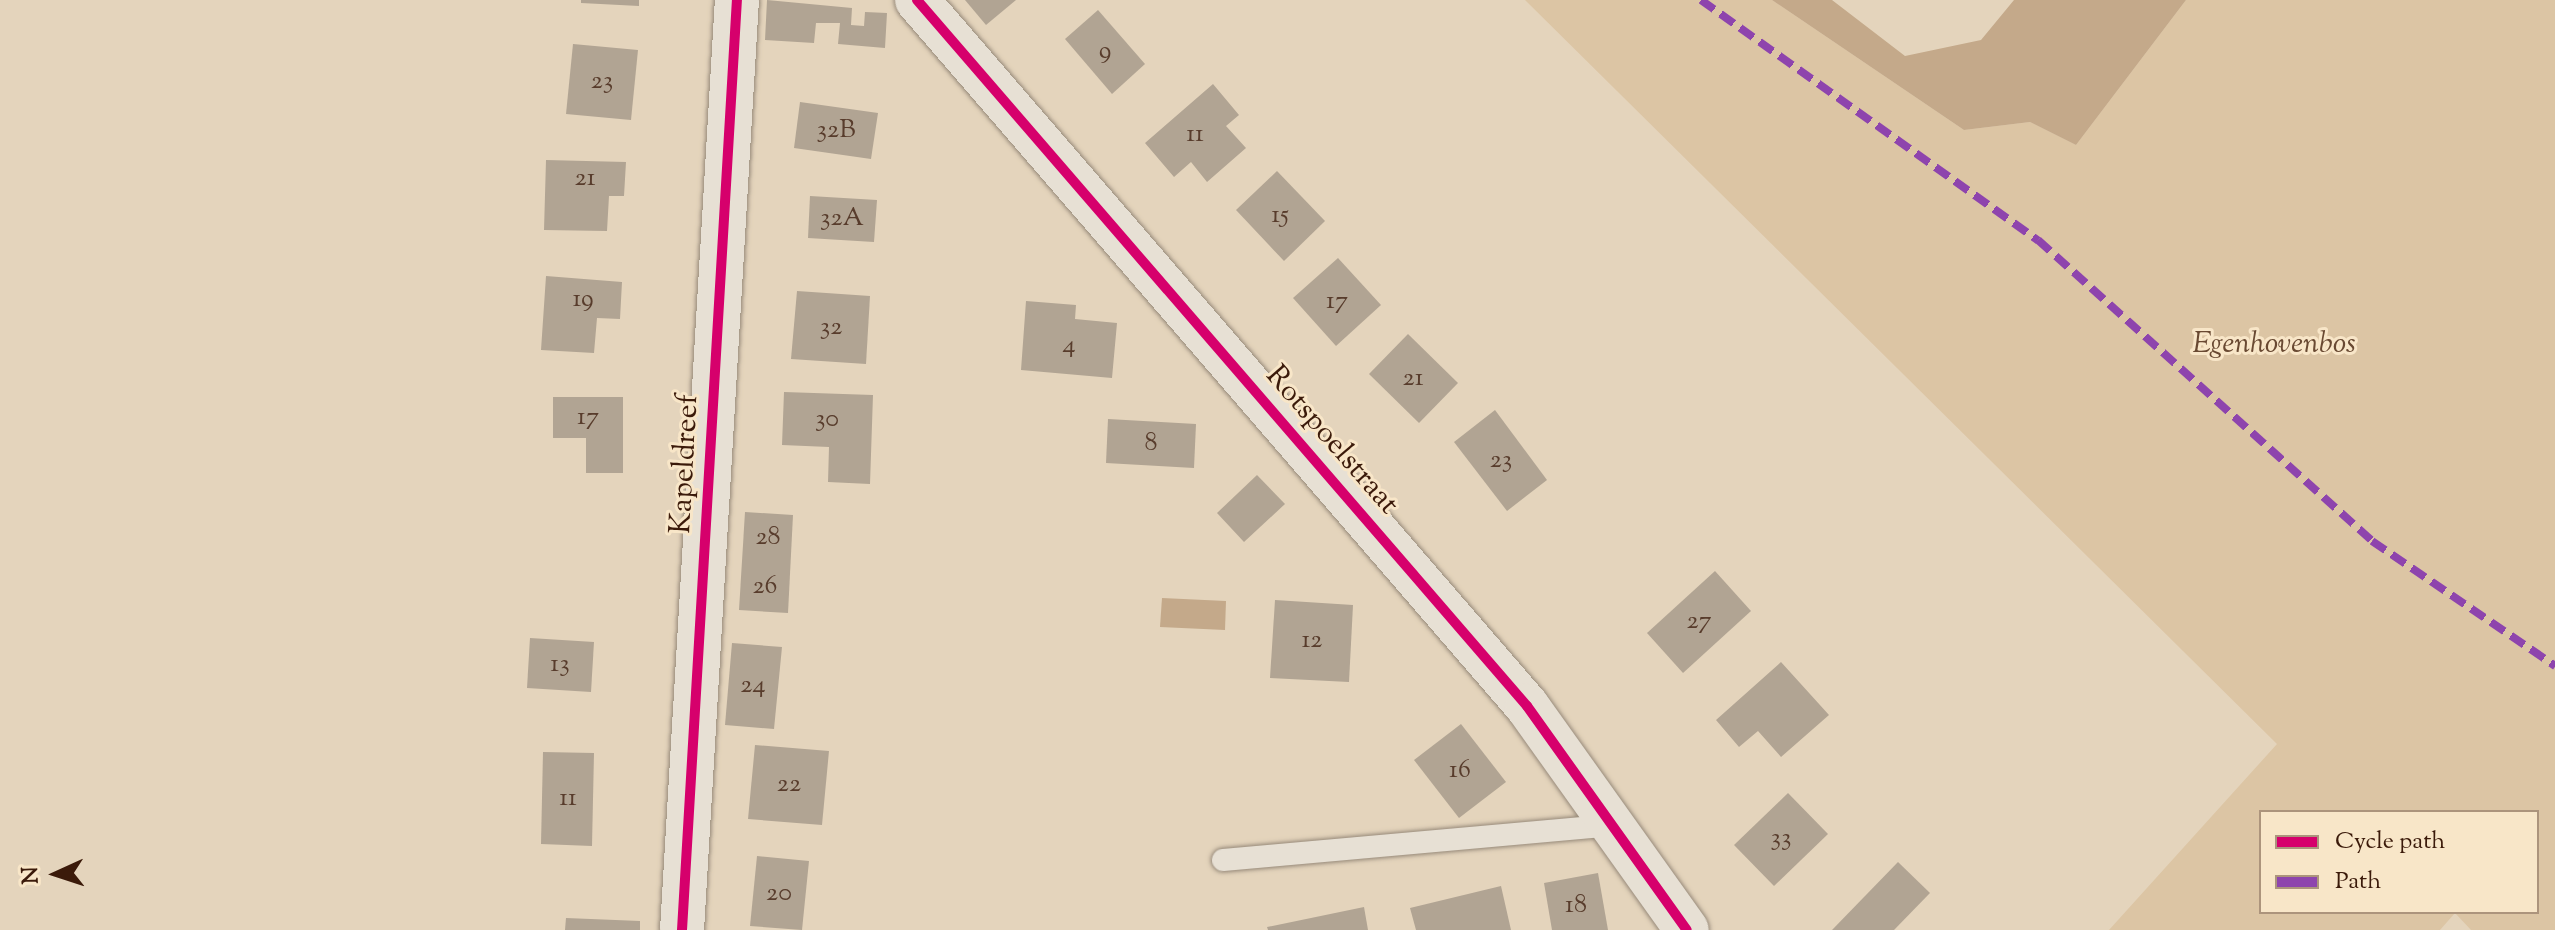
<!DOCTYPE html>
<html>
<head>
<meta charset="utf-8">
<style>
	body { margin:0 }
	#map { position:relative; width:2555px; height:930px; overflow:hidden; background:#e4d4bc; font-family:"Sorts Mill Goudy",serif }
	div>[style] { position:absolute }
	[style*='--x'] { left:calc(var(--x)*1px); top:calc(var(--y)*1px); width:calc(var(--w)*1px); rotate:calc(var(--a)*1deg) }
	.green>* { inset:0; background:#dcc5a4 }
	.water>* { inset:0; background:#c4a98a }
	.building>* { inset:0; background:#b1a493 }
	.roads { filter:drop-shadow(0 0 2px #978a7a) drop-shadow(0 0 2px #978a7a) }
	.lane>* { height:22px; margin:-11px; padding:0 11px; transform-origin:11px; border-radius:11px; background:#e7e0d4 }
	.street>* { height:44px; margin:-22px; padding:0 22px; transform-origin:22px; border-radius:22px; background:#e7e0d4 }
	.quiet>* { height:8px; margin-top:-4px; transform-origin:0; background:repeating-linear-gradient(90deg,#8e44ad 0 16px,transparent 0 24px) }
	.cycleway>* { height:10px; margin:-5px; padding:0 5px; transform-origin:5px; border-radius:5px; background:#d6006c }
	span { translate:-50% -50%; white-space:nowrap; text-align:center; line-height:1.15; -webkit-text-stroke:6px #f8e6c8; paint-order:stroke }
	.number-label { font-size:26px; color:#583c2c }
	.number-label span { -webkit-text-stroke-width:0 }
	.park-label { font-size:30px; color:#694932; font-style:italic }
	.street-label { font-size:30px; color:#3b1a0a }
	.legend { position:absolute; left:2259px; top:810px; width:280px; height:104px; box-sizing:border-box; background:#f8e6c8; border:2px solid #ac947c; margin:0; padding:10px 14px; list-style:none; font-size:24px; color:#3b1a0a }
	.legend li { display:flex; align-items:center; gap:16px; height:40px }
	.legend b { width:40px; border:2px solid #ac947c }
	.north { position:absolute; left:16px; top:834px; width:80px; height:80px; -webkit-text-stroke:6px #f8e6c8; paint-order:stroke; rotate:267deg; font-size:22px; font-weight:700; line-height:32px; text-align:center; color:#3b1a0a }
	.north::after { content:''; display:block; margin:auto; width:28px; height:36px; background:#3b1a0a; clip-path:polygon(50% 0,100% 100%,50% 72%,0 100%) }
</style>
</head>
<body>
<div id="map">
	<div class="green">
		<i style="clip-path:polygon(evenodd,1525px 0,1772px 0,1964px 130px,2030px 122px,2076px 145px,2186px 0,2555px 0,2555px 930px,2471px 930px,2455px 913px,2440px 930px,2109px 930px,2277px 744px,1525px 0,2261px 812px,2537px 812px,2537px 912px,2261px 912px,2261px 812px)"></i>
	</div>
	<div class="water">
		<i style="clip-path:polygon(1772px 0,1832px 0,1905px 56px,1981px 40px,2014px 0,2186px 0,2076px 145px,2030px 122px,1964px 130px)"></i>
		<i style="clip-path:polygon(1162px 598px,1226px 601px,1225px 630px,1160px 627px)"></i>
	</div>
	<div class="building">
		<i style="clip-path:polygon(581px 0,639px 0,639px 6px,581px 3px)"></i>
		<i style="clip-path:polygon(767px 0,852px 8px,851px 25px,864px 26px,865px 12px,887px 13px,885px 48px,838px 44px,840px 23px,816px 23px,814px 43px,765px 40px)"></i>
		<i style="clip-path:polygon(965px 0,1016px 0,986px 25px)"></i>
		<i style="clip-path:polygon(1098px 10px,1145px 64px,1112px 94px,1065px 39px)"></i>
		<i style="clip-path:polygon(573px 44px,638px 50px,631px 120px,566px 114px)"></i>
		<i style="clip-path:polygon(1213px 84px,1239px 115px,1226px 126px,1246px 148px,1207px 182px,1191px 162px,1174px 177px,1145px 143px)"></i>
		<i style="clip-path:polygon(800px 102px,878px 113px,871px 159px,794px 148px)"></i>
		<i style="clip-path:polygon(546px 160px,626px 162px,624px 196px,609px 196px,607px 231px,544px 230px)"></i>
		<i style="clip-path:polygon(1277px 171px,1325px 221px,1284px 261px,1236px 210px)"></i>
		<i style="clip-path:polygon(810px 196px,877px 200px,874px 242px,808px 238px)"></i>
		<i style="clip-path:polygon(1338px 258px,1381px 305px,1336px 346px,1293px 298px)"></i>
		<i style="clip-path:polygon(546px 276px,622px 282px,620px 319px,597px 318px,594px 353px,541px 350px)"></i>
		<i style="clip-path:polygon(797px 291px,870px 296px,866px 364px,791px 359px)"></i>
		<i style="clip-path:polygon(1026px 301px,1076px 305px,1075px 319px,1117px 323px,1112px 378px,1021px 370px)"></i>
		<i style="clip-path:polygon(1408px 334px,1458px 383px,1419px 423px,1369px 374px)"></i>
		<i style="clip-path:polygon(784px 392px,873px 395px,870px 484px,828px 482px,829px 447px,782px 445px)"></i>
		<i style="clip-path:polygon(553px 397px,623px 397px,623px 473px,586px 473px,586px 438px,553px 438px)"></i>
		<i style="clip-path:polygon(1495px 410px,1547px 480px,1507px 511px,1454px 442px)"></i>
		<i style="clip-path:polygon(1108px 419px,1196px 424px,1194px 468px,1106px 463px)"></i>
		<i style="clip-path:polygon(1257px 475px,1285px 504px,1244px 542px,1217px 513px)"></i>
		<i style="clip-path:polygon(745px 512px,793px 515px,788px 613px,739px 610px)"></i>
		<i style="clip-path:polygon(1715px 571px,1751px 611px,1683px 673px,1647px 633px)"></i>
		<i style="clip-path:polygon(1275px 600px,1353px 605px,1349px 682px,1270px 678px)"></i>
		<i style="clip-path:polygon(530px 638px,594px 642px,591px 692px,527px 688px)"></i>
		<i style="clip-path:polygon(732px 643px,782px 647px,774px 729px,725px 725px)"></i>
		<i style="clip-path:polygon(1781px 662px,1829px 715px,1781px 757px,1758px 731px,1739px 747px,1716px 720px)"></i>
		<i style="clip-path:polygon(1461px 724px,1506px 782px,1459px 818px,1414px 760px)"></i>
		<i style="clip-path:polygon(755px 745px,829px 751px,822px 825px,748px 819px)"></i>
		<i style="clip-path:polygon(543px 752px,594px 753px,592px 846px,541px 844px)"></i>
		<i style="clip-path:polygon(1788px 793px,1828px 834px,1774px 886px,1734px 845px)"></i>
		<i style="clip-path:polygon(757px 856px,809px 861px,802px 930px,750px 926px)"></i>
		<i style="clip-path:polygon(1898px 862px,1930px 893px,1894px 930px,1832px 930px)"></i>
		<i style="clip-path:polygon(1598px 873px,1608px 930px,1552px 930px,1544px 883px)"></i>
		<i style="clip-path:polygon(1501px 886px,1511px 930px,1416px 930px,1410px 908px)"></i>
		<i style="clip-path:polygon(1364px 907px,1368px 930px,1268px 930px,1267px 927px)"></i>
		<i style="clip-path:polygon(566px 918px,640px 921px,640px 930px,565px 930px)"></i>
	</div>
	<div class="roads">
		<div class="lane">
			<i style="--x:1223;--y:860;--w:395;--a:-5.1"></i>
		</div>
		<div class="street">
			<i style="--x:917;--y:0;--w:933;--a:49.17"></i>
			<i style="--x:1527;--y:706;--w:275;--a:54.5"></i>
			<i style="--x:682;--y:930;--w:932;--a:-86.62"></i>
		</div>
	</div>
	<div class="quiet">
		<i style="--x:1701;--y:0;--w:414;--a:35.5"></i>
		<i style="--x:2038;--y:240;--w:450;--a:42"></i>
		<i style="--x:2372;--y:541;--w:222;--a:34.3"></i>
	</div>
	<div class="cycleway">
		<i style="--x:917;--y:0;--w:933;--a:49.17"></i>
		<i style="--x:1527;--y:706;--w:275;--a:54.5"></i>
		<i style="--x:682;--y:930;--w:932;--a:-86.62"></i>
	</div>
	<div class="number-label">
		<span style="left:1105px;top:52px">9</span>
		<span style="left:602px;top:82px">23</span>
		<span style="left:836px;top:131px">32B</span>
		<span style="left:1195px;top:135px">11</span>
		<span style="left:585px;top:179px">21</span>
		<span style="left:1280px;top:216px">15</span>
		<span style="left:842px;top:219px">32A</span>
		<span style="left:583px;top:300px">19</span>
		<span style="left:1337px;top:302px">17</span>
		<span style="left:831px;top:328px">32</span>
		<span style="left:1069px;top:346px">4</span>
		<span style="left:1413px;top:379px">21</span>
		<span style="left:588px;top:418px">17</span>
		<span style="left:827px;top:420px">30</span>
		<span style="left:1151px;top:444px">8</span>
		<span style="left:1501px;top:461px">23</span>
		<span style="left:768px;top:538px">28</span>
		<span style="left:765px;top:587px">26</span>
		<span style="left:1699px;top:622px">27</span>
		<span style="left:1312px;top:641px">12</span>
		<span style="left:560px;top:665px">13</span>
		<span style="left:753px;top:686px">24</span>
		<span style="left:1460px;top:771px">16</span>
		<span style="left:789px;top:785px">22</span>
		<span style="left:568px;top:799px">11</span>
		<span style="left:1781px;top:839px">33</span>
		<span style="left:779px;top:894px">20</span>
		<span style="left:1576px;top:906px">18</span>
	</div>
	<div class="park-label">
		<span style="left:2274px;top:345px">Egenhovenbos</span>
	</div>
	<div class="street-label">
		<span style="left:1331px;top:441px;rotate:49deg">Rotspoelstraat</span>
		<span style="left:686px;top:464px;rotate:-87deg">Kapeldreef</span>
	</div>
	<ul class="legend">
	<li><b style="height:10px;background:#d6006c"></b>Cycle path</li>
	<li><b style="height:10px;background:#8e44ad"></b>Path</li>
	</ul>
	<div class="north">N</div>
</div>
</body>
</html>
